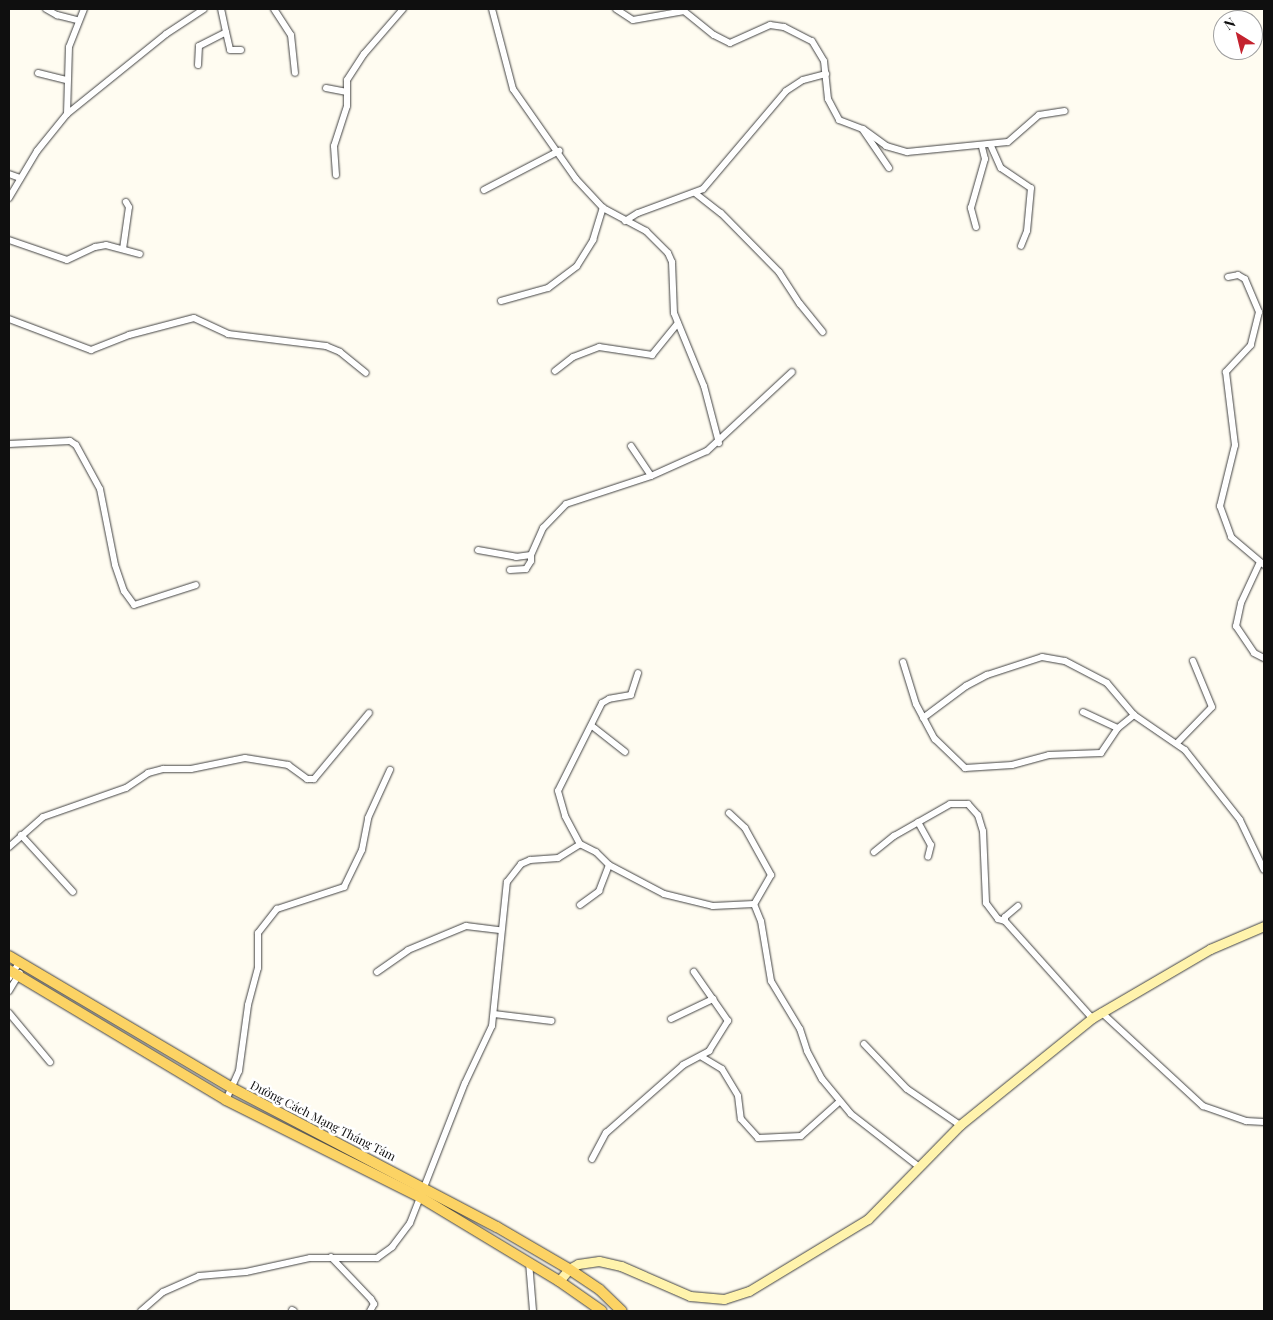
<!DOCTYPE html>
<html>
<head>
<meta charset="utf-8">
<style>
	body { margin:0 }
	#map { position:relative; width:1273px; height:1320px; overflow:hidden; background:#fffcf1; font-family:"Playfair Display",serif }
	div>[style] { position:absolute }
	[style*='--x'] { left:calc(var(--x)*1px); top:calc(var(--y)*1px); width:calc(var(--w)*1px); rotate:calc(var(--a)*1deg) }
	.roads { filter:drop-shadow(0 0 1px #424242) drop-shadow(0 0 1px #424242) }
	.street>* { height:6px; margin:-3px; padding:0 3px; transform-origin:3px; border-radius:3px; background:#fff }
	.secondary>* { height:9px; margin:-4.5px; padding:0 4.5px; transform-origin:4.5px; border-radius:4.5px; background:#fff3ac }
	.primary>* { height:10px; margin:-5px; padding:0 5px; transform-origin:5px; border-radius:5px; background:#fcd364 }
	span { translate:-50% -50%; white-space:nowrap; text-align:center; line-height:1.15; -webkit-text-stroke:5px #fff; paint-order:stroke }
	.street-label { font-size:12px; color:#0f0f0f }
	.frame { position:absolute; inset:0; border:10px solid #0f0f0f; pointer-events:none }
	.north { position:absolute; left:1213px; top:10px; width:50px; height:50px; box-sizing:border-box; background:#fff; border:1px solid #9f9f9f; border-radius:50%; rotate:324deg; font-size:14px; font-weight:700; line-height:20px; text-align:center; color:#0f0f0f }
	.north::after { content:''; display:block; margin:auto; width:18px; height:22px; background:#c4222e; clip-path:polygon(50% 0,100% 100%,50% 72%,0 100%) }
</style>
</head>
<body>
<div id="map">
	<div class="roads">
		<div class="street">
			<i style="--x:46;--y:9;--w:13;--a:29"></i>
			<i style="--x:57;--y:15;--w:21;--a:14"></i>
			<i style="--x:274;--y:9;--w:31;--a:57"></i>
			<i style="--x:291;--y:35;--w:38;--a:84"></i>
			<i style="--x:492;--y:9;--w:83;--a:75.3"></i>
			<i style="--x:513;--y:89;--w:110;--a:55"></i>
			<i style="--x:576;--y:179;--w:40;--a:47"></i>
			<i style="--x:603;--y:208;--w:49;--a:28.1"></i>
			<i style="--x:646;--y:231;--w:31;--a:45"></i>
			<i style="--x:668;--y:253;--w:10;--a:66"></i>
			<i style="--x:672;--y:262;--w:51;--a:87.8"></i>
			<i style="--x:674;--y:313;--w:79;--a:67.7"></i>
			<i style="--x:704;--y:386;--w:59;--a:75.3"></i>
			<i style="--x:616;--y:9;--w:20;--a:33"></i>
			<i style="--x:633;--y:20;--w:52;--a:-10"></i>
			<i style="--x:684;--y:11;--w:38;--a:39"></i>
			<i style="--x:714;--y:35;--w:18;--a:27"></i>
			<i style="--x:730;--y:43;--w:44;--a:-24.2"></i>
			<i style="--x:770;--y:25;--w:14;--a:8"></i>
			<i style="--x:784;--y:27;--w:31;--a:27"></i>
			<i style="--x:812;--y:41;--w:23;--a:59"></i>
			<i style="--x:824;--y:61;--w:38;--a:84"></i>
			<i style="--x:828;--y:99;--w:24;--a:62"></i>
			<i style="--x:839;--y:120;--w:26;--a:21"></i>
			<i style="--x:863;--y:129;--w:29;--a:36"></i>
			<i style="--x:886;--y:146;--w:22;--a:16"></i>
			<i style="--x:907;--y:152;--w:101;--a:-5.7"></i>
			<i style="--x:1008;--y:142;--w:41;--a:-41.1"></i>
			<i style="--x:1039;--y:115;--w:26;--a:-9"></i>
			<i style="--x:226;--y:32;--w:18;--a:77"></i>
			<i style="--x:230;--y:50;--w:11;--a:0"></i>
			<i style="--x:198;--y:65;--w:19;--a:-87"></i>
			<i style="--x:199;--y:46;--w:30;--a:-27"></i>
			<i style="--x:226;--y:32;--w:24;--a:-102"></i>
			<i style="--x:38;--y:73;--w:29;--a:14"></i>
			<i style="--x:326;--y:88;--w:20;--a:11"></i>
			<i style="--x:67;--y:114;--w:67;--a:-88.3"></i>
			<i style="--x:69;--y:47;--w:41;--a:-68.5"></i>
			<i style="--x:863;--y:130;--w:46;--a:55.6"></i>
			<i style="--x:991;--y:146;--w:24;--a:66"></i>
			<i style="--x:1001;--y:168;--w:36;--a:34"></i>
			<i style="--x:1031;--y:188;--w:43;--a:95.3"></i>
			<i style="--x:1027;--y:231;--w:16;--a:112"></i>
			<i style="--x:9;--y:174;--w:12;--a:20"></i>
			<i style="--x:336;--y:175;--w:29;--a:-94"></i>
			<i style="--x:334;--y:146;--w:42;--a:-72"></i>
			<i style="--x:347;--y:106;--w:26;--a:-90"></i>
			<i style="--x:347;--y:80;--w:31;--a:-57"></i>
			<i style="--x:364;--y:54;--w:60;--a:-49.1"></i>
			<i style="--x:484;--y:190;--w:85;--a:-27.5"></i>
			<i style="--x:695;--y:193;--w:33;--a:38"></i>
			<i style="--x:721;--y:213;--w:83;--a:45.5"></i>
			<i style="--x:779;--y:272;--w:38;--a:57"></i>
			<i style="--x:800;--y:304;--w:36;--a:51"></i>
			<i style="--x:9;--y:198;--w:55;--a:-59.2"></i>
			<i style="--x:37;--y:151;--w:48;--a:-51"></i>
			<i style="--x:67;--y:114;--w:127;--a:-38.9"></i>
			<i style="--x:166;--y:34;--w:45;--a:-33.3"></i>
			<i style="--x:625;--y:221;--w:15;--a:-32"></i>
			<i style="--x:638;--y:213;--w:69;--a:-20.3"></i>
			<i style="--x:703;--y:189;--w:128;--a:-49.7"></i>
			<i style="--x:786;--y:91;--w:20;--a:-33"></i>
			<i style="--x:803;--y:80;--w:24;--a:-15"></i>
			<i style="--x:976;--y:227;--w:20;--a:-105"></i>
			<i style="--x:971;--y:208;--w:51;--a:-74.1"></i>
			<i style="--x:985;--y:159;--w:12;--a:-104"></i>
			<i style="--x:9;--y:240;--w:61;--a:19"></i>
			<i style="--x:67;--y:260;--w:31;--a:-25"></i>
			<i style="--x:95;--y:247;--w:11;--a:-10"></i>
			<i style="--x:106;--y:245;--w:35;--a:15"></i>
			<i style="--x:123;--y:249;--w:42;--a:-81.9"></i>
			<i style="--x:129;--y:207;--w:6;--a:-121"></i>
			<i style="--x:1228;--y:277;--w:10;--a:-11"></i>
			<i style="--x:1238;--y:275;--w:8;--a:30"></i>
			<i style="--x:1245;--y:279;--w:36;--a:67"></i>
			<i style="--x:1259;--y:312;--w:34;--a:104"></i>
			<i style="--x:1251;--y:345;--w:37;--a:133"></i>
			<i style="--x:1226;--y:372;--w:74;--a:83"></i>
			<i style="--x:1235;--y:445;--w:63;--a:103.8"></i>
			<i style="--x:1220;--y:506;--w:33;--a:70"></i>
			<i style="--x:1231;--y:537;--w:43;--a:40.3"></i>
			<i style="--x:501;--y:301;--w:49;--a:-15.5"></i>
			<i style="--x:548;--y:288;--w:36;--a:-37"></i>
			<i style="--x:577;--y:266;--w:31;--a:-58"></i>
			<i style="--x:593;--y:240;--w:34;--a:-73"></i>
			<i style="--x:9;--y:319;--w:88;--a:20.7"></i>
			<i style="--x:91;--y:350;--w:41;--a:-21.5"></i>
			<i style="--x:129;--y:335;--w:67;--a:-14.7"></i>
			<i style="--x:194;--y:318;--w:38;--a:25"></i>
			<i style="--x:228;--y:334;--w:99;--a:7"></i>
			<i style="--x:326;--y:346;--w:15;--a:23"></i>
			<i style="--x:340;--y:352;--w:33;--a:39"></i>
			<i style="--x:555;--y:371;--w:23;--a:-38"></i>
			<i style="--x:573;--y:357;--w:28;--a:-21"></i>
			<i style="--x:599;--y:347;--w:54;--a:8.6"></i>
			<i style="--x:652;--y:355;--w:41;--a:-50.9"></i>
			<i style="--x:9;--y:444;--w:61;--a:-2.8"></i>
			<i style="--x:70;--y:441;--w:7;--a:34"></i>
			<i style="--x:76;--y:445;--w:50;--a:61.4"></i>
			<i style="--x:100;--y:489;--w:77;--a:78.8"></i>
			<i style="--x:115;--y:565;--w:28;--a:71"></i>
			<i style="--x:124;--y:591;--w:17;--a:54"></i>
			<i style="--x:134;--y:605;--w:65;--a:-17.9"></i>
			<i style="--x:631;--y:446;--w:36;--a:56"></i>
			<i style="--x:478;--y:550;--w:39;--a:10"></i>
			<i style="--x:516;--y:557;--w:15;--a:-8"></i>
			<i style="--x:531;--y:555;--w:30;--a:-66"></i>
			<i style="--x:543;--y:528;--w:33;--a:-46"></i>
			<i style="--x:566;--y:504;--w:89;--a:-18.2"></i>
			<i style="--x:651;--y:476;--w:61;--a:-24.1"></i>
			<i style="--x:707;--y:451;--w:116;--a:-42.9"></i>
			<i style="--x:1260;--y:562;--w:45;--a:114.9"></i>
			<i style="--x:1241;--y:603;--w:24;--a:102"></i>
			<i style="--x:1236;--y:626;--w:32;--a:56"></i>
			<i style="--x:1254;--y:653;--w:11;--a:27"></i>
			<i style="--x:510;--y:570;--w:16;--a:-4"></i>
			<i style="--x:526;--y:569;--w:9;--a:-58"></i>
			<i style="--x:531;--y:561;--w:6;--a:-90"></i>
			<i style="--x:903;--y:662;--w:44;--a:72.8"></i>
			<i style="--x:916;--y:704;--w:40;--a:62"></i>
			<i style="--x:935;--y:739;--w:42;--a:44"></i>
			<i style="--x:965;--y:768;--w:47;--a:-3.7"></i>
			<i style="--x:1012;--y:765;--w:38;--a:-15"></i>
			<i style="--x:1049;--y:755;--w:52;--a:-2.2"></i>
			<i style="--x:1101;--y:753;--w:30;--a:-56"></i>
			<i style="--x:1118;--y:728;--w:21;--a:-39"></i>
			<i style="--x:638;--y:673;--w:23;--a:108"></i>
			<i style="--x:631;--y:695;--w:22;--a:170"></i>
			<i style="--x:609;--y:699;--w:8;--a:150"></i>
			<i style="--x:602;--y:703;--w:98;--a:116.6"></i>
			<i style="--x:558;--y:791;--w:26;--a:74"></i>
			<i style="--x:565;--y:816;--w:32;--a:62"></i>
			<i style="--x:580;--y:844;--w:18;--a:27"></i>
			<i style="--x:596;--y:852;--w:18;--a:45"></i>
			<i style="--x:609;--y:865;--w:62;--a:27.8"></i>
			<i style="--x:664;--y:894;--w:50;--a:13.8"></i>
			<i style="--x:713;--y:906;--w:41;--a:-2.8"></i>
			<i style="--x:1083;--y:712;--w:38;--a:25"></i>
			<i style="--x:923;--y:718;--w:54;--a:-36.7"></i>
			<i style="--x:966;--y:686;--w:24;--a:-28"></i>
			<i style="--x:987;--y:675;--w:58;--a:-18.1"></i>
			<i style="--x:1042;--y:657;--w:23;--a:10"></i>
			<i style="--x:1065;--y:661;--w:47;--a:27.6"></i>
			<i style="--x:1107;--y:683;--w:42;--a:49.8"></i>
			<i style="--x:1134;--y:715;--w:62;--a:34.5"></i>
			<i style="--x:1185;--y:750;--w:89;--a:51.8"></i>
			<i style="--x:1240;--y:820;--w:55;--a:64.4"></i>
			<i style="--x:592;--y:726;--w:42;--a:38.2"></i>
			<i style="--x:1177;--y:743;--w:50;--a:-45.8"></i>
			<i style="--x:1212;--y:707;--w:50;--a:-112.4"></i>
			<i style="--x:729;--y:813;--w:22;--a:43"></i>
			<i style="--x:745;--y:828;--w:54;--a:61"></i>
			<i style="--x:771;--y:875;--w:34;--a:120"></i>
			<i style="--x:918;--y:822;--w:26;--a:61"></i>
			<i style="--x:931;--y:845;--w:12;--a:104"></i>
			<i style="--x:21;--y:835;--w:77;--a:47.6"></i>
			<i style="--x:9;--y:847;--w:45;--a:-41.4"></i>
			<i style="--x:43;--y:817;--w:88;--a:-19.3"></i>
			<i style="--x:126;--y:788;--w:27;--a:-34"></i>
			<i style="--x:148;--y:773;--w:16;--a:-15"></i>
			<i style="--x:163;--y:769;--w:28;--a:0"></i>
			<i style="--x:191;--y:769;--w:55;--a:-11.5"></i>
			<i style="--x:245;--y:758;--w:44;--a:9.2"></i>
			<i style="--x:288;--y:765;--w:24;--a:36"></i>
			<i style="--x:307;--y:779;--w:7;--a:0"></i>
			<i style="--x:314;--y:779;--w:86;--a:-50.2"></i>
			<i style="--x:874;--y:852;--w:26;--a:-39"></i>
			<i style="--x:894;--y:836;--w:64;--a:-29.7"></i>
			<i style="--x:950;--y:804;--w:18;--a:0"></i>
			<i style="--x:968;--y:804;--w:15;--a:48"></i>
			<i style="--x:978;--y:815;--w:17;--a:73"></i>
			<i style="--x:983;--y:831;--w:72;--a:87.6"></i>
			<i style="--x:986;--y:903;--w:20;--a:53"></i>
			<i style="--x:998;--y:919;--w:7;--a:16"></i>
			<i style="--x:754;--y:904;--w:18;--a:68"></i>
			<i style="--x:761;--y:921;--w:61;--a:80.5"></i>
			<i style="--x:771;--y:981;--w:56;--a:58.9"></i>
			<i style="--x:800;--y:1029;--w:23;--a:72"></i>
			<i style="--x:807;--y:1051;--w:32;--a:62"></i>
			<i style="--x:822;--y:1079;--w:45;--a:50.4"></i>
			<i style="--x:851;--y:1114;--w:85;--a:37.8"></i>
			<i style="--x:580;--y:905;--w:24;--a:-36"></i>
			<i style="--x:599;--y:891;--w:28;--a:-69"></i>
			<i style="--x:1018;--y:906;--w:17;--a:140"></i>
			<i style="--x:1005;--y:917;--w:4;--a:90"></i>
			<i style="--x:1005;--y:921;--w:130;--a:48.1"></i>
			<i style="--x:377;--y:972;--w:38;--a:-35"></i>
			<i style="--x:408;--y:950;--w:63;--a:-22.5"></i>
			<i style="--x:466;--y:926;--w:34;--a:7"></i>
			<i style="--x:9;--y:978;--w:18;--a:-56"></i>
			<i style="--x:9;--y:991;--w:21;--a:-59"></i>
			<i style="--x:1101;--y:1012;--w:139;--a:42.7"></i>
			<i style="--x:1203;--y:1106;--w:46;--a:19.2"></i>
			<i style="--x:1246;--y:1121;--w:18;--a:3"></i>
			<i style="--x:9;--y:1013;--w:64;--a:50.1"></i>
			<i style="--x:494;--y:1014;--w:58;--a:6.9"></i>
			<i style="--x:671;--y:1019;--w:47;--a:-25.5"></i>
			<i style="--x:864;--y:1044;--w:62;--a:46.3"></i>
			<i style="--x:907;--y:1089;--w:64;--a:34.2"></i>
			<i style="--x:702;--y:1057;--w:23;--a:31"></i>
			<i style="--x:722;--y:1069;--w:31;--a:59"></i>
			<i style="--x:738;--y:1096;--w:23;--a:83"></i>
			<i style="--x:741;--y:1119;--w:25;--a:48"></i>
			<i style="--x:758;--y:1138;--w:43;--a:-2.7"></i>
			<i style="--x:801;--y:1136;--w:51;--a:-41.8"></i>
			<i style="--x:226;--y:1100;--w:32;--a:-66"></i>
			<i style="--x:239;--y:1071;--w:67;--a:-82.2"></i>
			<i style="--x:248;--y:1005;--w:38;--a:-75"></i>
			<i style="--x:258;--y:968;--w:35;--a:-90"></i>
			<i style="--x:258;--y:933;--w:31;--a:-52"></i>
			<i style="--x:277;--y:909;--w:71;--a:-18.2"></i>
			<i style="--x:344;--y:887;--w:41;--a:-64.1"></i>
			<i style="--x:362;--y:850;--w:33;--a:-79"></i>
			<i style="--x:368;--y:818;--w:53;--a:-65.4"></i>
			<i style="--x:592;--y:1159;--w:30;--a:-62"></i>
			<i style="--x:606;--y:1133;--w:103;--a:-41.4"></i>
			<i style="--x:683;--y:1065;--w:30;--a:-28"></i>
			<i style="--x:709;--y:1051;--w:36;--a:-58"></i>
			<i style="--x:728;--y:1021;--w:60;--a:-124.8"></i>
			<i style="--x:331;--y:1257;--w:58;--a:46.4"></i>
			<i style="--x:371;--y:1299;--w:6;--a:59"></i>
			<i style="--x:374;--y:1304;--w:8;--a:120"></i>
			<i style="--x:529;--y:1262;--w:49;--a:85.3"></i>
			<i style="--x:292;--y:1310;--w:2;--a:27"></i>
			<i style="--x:141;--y:1311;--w:29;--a:-41"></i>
			<i style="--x:163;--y:1292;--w:39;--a:-24"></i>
			<i style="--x:199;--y:1276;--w:47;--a:-4.9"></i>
			<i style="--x:246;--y:1272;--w:66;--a:-12.3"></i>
			<i style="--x:310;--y:1258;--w:67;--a:0"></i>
			<i style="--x:377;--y:1258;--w:19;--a:-36"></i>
			<i style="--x:392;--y:1247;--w:30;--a:-53"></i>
			<i style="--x:410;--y:1223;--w:150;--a:-68.6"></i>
			<i style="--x:465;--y:1083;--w:63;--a:-64.7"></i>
			<i style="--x:492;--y:1026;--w:145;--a:-84.1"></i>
			<i style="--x:507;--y:882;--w:23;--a:-52"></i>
			<i style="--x:521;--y:864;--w:10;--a:-24"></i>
			<i style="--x:530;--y:860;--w:28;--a:-4"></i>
			<i style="--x:558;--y:858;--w:26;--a:-32"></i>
		</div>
		<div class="secondary">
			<i style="--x:559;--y:1281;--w:16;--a:-50"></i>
			<i style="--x:569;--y:1269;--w:10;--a:-29"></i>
			<i style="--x:578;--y:1264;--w:21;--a:-8"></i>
			<i style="--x:599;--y:1261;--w:23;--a:13"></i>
			<i style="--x:621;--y:1266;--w:75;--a:23.5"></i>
			<i style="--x:690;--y:1296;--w:34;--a:5"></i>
			<i style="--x:724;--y:1299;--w:26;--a:-18"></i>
			<i style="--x:749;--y:1291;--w:139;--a:-31.2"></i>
			<i style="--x:868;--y:1219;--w:132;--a:-45.6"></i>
			<i style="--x:960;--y:1125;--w:170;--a:-39"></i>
			<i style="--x:1092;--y:1018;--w:137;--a:-30.3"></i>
			<i style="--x:1210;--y:949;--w:59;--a:-23.1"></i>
		</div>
		<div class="primary">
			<i style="--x:9;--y:956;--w:259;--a:30.6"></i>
			<i style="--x:232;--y:1088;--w:299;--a:27.7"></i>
			<i style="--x:497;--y:1227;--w:83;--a:30.3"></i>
			<i style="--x:569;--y:1269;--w:37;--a:34"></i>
			<i style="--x:600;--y:1290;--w:30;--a:44"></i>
			<i style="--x:9;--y:970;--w:253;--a:30.9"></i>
			<i style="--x:226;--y:1100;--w:217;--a:26.6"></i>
			<i style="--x:420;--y:1197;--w:162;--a:31.1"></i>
			<i style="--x:559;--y:1281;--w:52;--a:34.9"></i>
		</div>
	</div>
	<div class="street-label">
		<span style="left:323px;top:1121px;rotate:27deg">Đường Cách Mạng Tháng Tám</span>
	</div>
	<div class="frame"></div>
	<div class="north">N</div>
</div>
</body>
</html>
